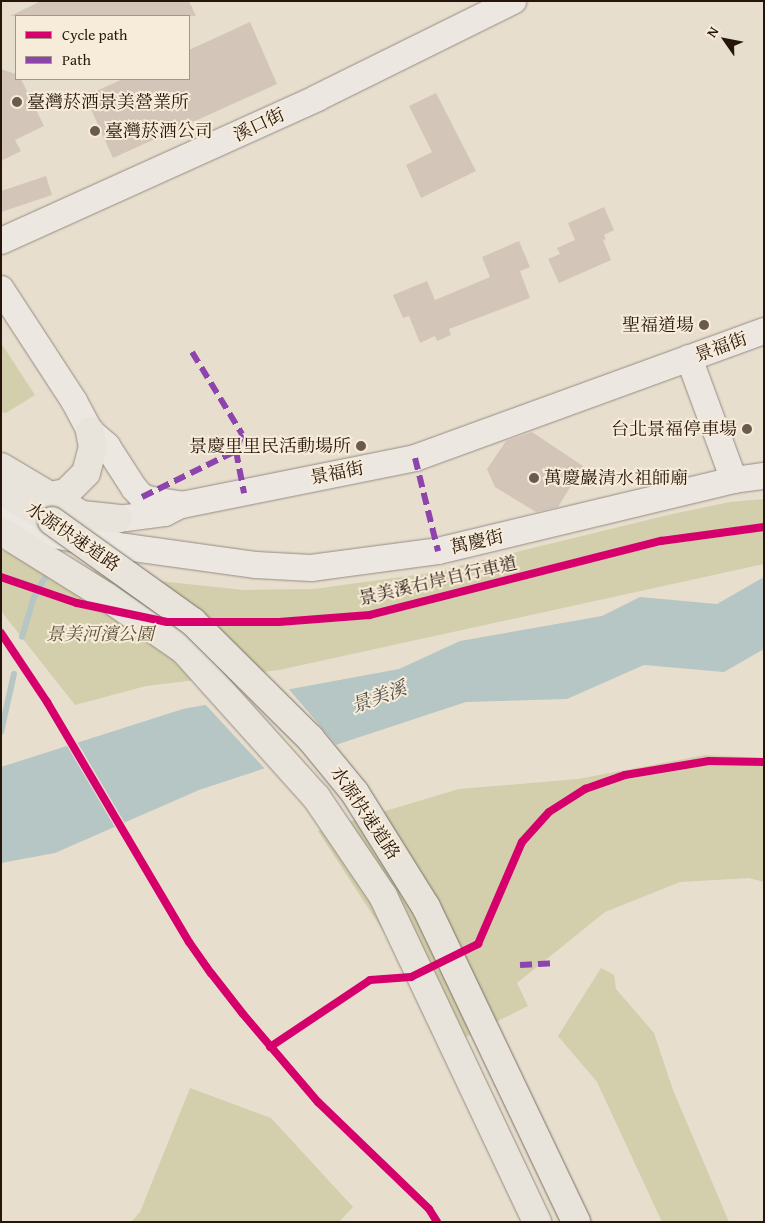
<!DOCTYPE html>
<html>
<head>
<meta charset="utf-8">
<style>
	body { margin:0 }
	#map { position:relative; width:765px; height:1223px; overflow:hidden; background:#e8dece; font-family:"Gentium Book Plus","Noto Serif TC",serif }
	div>[style] { position:absolute }
	[style*='--x'] { left:calc(var(--x)*1px); top:calc(var(--y)*1px); width:calc(var(--w)*1px); rotate:calc(var(--a)*1deg) }
	.green>* { inset:0; background:#d3ceab }
	.water>* { inset:0; background:#b6c6c4 }
	.pier>* { inset:0; background:#e8dece }
	.stream>* { height:5.5px; margin:-2.75px; padding:0 2.75px; transform-origin:2.75px; border-radius:2.75px; background:#b6c6c4 }
	.building>* { inset:0; background:#d4c5b9 }
	.roads { filter:drop-shadow(0 0 1px #948c82) drop-shadow(0 0 1px #948c82) }
	.minor>* { height:26px; margin:-13px; padding:0 13px; transform-origin:13px; border-radius:13px; background:#ece7e0 }
	.highway>* { height:28px; margin:-14px; padding:0 14px; transform-origin:14px; border-radius:14px; background:#e9e4db }
	.bridges { filter:drop-shadow(0 0 1px #797168) drop-shadow(0 0 1px #797168) }
	.highway-bridge>* { height:28px; margin:-14px; padding:0 14px; transform-origin:14px; border-radius:14px; background:#e9e4db }
	.quiet>* { height:6px; margin-top:-3px; transform-origin:0; background:repeating-linear-gradient(90deg,#8e44ad 0 12px,transparent 0 18px) }
	.cycleway>* { height:8px; margin:-4px; padding:0 4px; transform-origin:4px; border-radius:4px; background:#d6006c }
	.dots>* { width:14px; height:14px; translate:-50% -50%; box-sizing:border-box; border:2px solid #f7ecd9; border-radius:50% }
	span { translate:-50% -50%; white-space:nowrap; text-align:center; line-height:1.15; -webkit-text-stroke:4px #f7ecd9; paint-order:stroke }
	.poi-label { font-size:18px; color:#27150b }
	.left { translate:0 -50%; text-align:left }
	.right { translate:-100% -50%; text-align:right }
	.street-label { font-size:18px; color:#27150b }
	.park-label { font-size:18px; color:#5d5139; font-style:italic }
	.water-label { font-size:19px; color:#514f4a; font-style:italic }
	.frame { position:absolute; inset:0; border:2px solid #27150b; pointer-events:none }
	.legend { position:absolute; left:15px; top:15px; width:175px; height:65px; box-sizing:border-box; background:#f7ecd9; border:1px solid #a49687; margin:0; padding:6px 9px; list-style:none; font-size:15px; color:#27150b }
	.legend li { display:flex; align-items:center; gap:10px; height:25px }
	.legend b { width:25px; border:1px solid #a49687 }
	.north { position:absolute; left:700px; top:15px; width:50px; height:50px; -webkit-text-stroke:4px #f7ecd9; paint-order:stroke; rotate:303deg; font-size:14px; font-weight:700; line-height:20px; text-align:center; color:#27150b }
	.north::after { content:''; display:block; margin:auto; width:18px; height:22px; background:#27150b; clip-path:polygon(50% 0,100% 100%,50% 72%,0 100%) }
</style>
</head>
<body>
<div id="map">
	<div class="green">
		<i style="clip-path:polygon(1px 343px,35px 395px,6px 413px,1px 412px)"></i>
		<i style="clip-path:polygon(764px 499px,764px 564px,279px 670px,146px 686px,75px 705px,1px 611px,1px 550px,30px 561px,168px 582px,244px 590px,314px 589px,430px 573px,668px 515px,730px 502px)"></i>
		<i style="clip-path:polygon(705px 755px,764px 758px,764px 882px,749px 878px,680px 882px,605px 912px,517px 983px,528px 1006px,452px 1044px,441px 1046px,389px 940px,318px 831px,459px 789px,578px 779px)"></i>
		<i style="clip-path:polygon(601px 968px,614px 975px,616px 989px,654px 1033px,673px 1090px,729px 1222px,662px 1222px,597px 1082px,558px 1036px)"></i>
		<i style="clip-path:polygon(190px 1088px,271px 1118px,353px 1207px,339px 1222px,131px 1222px,140px 1212px)"></i>
	</div>
	<div class="water">
		<i style="clip-path:polygon(764px 577px,764px 649px,724px 672px,644px 665px,567px 699px,466px 702px,199px 790px,55px 853px,1px 863px,1px 767px,183px 709px,399px 669px,460px 641px,602px 616px,640px 597px,717px 604px)"></i>
	</div>
	<div class="pier">
		<i style="clip-path:polygon(287px 687px,339px 748px,267px 771px,204px 703px)"></i>
		<i style="clip-path:polygon(76px 740px,126px 825px,116px 829px,66px 744px)"></i>
	</div>
	<div class="stream">
		<i style="--x:22;--y:637;--w:42;--a:-73.3"></i>
		<i style="--x:34;--y:597;--w:32;--a:-60"></i>
		<i style="--x:1;--y:732;--w:59;--a:-77.4"></i>
	</div>
	<div class="building">
		<i style="clip-path:polygon(41px 1px,189px 1px,196px 16px,10px 16px)"></i>
		<i style="clip-path:polygon(250px 22px,277px 84px,113px 158px,85px 96px,123px 79px,189px 79px,189px 50px)"></i>
		<i style="clip-path:polygon(1px 69px,16px 74px,16px 79px,21px 79px,44px 126px,15px 140px,21px 151px,1px 161px)"></i>
		<i style="clip-path:polygon(436px 93px,476px 171px,421px 198px,406px 165px,432px 152px,409px 106px)"></i>
		<i style="clip-path:polygon(46px 176px,52px 195px,1px 212px,1px 191px)"></i>
		<i style="clip-path:polygon(604px 207px,614px 230px,604px 235px,606px 239px,603px 240px,611px 260px,559px 283px,548px 259px,560px 254px,557px 248px,575px 240px,568px 223px)"></i>
		<i style="clip-path:polygon(519px 241px,530px 267px,520px 271px,530px 298px,449px 329px,451px 335px,437px 341px,435px 336px,420px 343px,409px 316px,403px 318px,393px 295px,427px 281px,435px 300px,490px 277px,482px 257px)"></i>
		<i style="clip-path:polygon(532px 432px,583px 466px,558px 507px,536px 512px,495px 487px,487px 469px,506px 441px)"></i>
	</div>
	<div class="roads">
		<div class="minor">
			<i style="--x:1;--y:241;--w:347;--a:-24.3"></i>
			<i style="--x:317;--y:98;--w:219;--a:-26.3"></i>
			<i style="--x:1;--y:289;--w:134;--a:56.9"></i>
			<i style="--x:74;--y:401;--w:34;--a:62"></i>
			<i style="--x:90;--y:431;--w:23;--a:41"></i>
			<i style="--x:107;--y:446;--w:50;--a:57.3"></i>
			<i style="--x:134;--y:488;--w:12;--a:48"></i>
			<i style="--x:142;--y:497;--w:10;--a:17"></i>
			<i style="--x:152;--y:500;--w:30;--a:9"></i>
			<i style="--x:182;--y:505;--w:238;--a:-11.4"></i>
			<i style="--x:415;--y:458;--w:371;--a:-20"></i>
			<i style="--x:689;--y:358;--w:130;--a:69.8"></i>
			<i style="--x:1;--y:516;--w:41;--a:22.8"></i>
			<i style="--x:39;--y:532;--w:52;--a:11.1"></i>
			<i style="--x:90;--y:542;--w:168;--a:7.9"></i>
			<i style="--x:256;--y:565;--w:55;--a:3.1"></i>
			<i style="--x:311;--y:568;--w:128;--a:-7.6"></i>
			<i style="--x:438;--y:551;--w:304;--a:-13.5"></i>
			<i style="--x:734;--y:480;--w:30;--a:-8"></i>
			<i style="--x:97;--y:526;--w:22;--a:-18"></i>
			<i style="--x:118;--y:519;--w:47;--a:-7.3"></i>
			<i style="--x:165;--y:513;--w:16;--a:-27"></i>
		</div>
		<div class="highway">
			<i style="--x:1;--y:467;--w:94;--a:30.7"></i>
			<i style="--x:82;--y:515;--w:36;--a:6"></i>
			<i style="--x:1;--y:490;--w:60;--a:31.3"></i>
			<i style="--x:50;--y:496;--w:16;--a:-11"></i>
			<i style="--x:66;--y:493;--w:28;--a:-45"></i>
			<i style="--x:86;--y:473;--w:27;--a:-75"></i>
			<i style="--x:93;--y:447;--w:16;--a:-101"></i>
			<i style="--x:1;--y:531;--w:125;--a:31.9"></i>
			<i style="--x:107;--y:597;--w:93;--a:34.5"></i>
			<i style="--x:184;--y:650;--w:198;--a:48.1"></i>
			<i style="--x:316;--y:797;--w:120;--a:55.9"></i>
			<i style="--x:383;--y:896;--w:361;--a:64.7"></i>
		</div>
	</div>
	<div class="bridges">
		<div class="highway-bridge">
			<i style="--x:52;--y:521;--w:173;--a:35.6"></i>
			<i style="--x:193;--y:622;--w:165;--a:44.8"></i>
			<i style="--x:310;--y:738;--w:71;--a:50.7"></i>
			<i style="--x:355;--y:793;--w:134;--a:58.1"></i>
			<i style="--x:426;--y:907;--w:349;--a:64.5"></i>
		</div>
	</div>
	<div class="quiet">
		<i style="--x:192;--y:352;--w:96;--a:58.6"></i>
		<i style="--x:242;--y:434;--w:18;--a:109"></i>
		<i style="--x:415;--y:458;--w:96;--a:76.1"></i>
		<i style="--x:142;--y:497;--w:105;--a:-26.1"></i>
		<i style="--x:236;--y:451;--w:43;--a:79.2"></i>
		<i style="--x:520;--y:965;--w:33;--a:-3"></i>
	</div>
	<div class="cycleway">
		<i style="--x:1;--y:577;--w:80;--a:18.9"></i>
		<i style="--x:77;--y:603;--w:92;--a:11.9"></i>
		<i style="--x:167;--y:622;--w:112;--a:0"></i>
		<i style="--x:279;--y:622;--w:91;--a:-4.4"></i>
		<i style="--x:370;--y:615;--w:300;--a:-14.3"></i>
		<i style="--x:661;--y:541;--w:104;--a:-7.7"></i>
		<i style="--x:1;--y:633;--w:83;--a:56.3"></i>
		<i style="--x:47;--y:702;--w:279;--a:59.4"></i>
		<i style="--x:189;--y:942;--w:38;--a:55"></i>
		<i style="--x:211;--y:973;--w:52;--a:52"></i>
		<i style="--x:243;--y:1014;--w:116;--a:49.6"></i>
		<i style="--x:318;--y:1102;--w:154;--a:43.9"></i>
		<i style="--x:429;--y:1209;--w:15;--a:58"></i>
		<i style="--x:270;--y:1047;--w:120;--a:-33.8"></i>
		<i style="--x:370;--y:980;--w:41;--a:-4.2"></i>
		<i style="--x:411;--y:977;--w:75;--a:-26.2"></i>
		<i style="--x:478;--y:944;--w:111;--a:-66.7"></i>
		<i style="--x:522;--y:842;--w:40;--a:-48"></i>
		<i style="--x:549;--y:812;--w:43;--a:-32.6"></i>
		<i style="--x:585;--y:789;--w:42;--a:-19.3"></i>
		<i style="--x:625;--y:775;--w:85;--a:-9.5"></i>
		<i style="--x:709;--y:761;--w:55;--a:1"></i>
	</div>
	<div class="dots">
		<i style="left:17px;top:102px;background:#6b5b4f"></i>
		<i style="left:95px;top:131px;background:#6b5b4f"></i>
		<i style="left:704px;top:325px;background:#6b5b4f"></i>
		<i style="left:747px;top:429px;background:#6b5b4f"></i>
		<i style="left:361px;top:446px;background:#6b5b4f"></i>
		<i style="left:534px;top:478px;background:#6b5b4f"></i>
	</div>
	<div class="poi-label">
		<span class="left" style="left:27px;top:102px">臺灣菸酒景美營業所</span>
		<span class="left" style="left:105px;top:131px">臺灣菸酒公司</span>
		<span class="right" style="left:694px;top:325px">聖福道場</span>
		<span class="right" style="left:737px;top:429px">台北景福停車場</span>
		<span class="right" style="left:351px;top:446px">景慶里里民活動場所</span>
		<span class="left" style="left:544px;top:478px">萬慶巖清水祖師廟</span>
	</div>
	<div class="street-label">
		<span style="left:259px;top:125px;rotate:-25deg">溪口街</span>
		<span style="left:721px;top:347px;rotate:-20deg">景福街</span>
		<span style="left:337px;top:473px;rotate:-11deg">景福街</span>
		<span style="left:73px;top:537px;rotate:34deg">水源快速道路</span>
		<span style="left:477px;top:542px;rotate:-13deg">萬慶街</span>
		<span style="left:438px;top:581px;rotate:-13deg">景美溪右岸自行車道</span>
		<span style="left:365px;top:813px;rotate:56deg">水源快速道路</span>
	</div>
	<div class="park-label">
		<span style="left:100px;top:634px">景美河濱公園</span>
	</div>
	<div class="water-label">
		<span style="left:379px;top:697px;rotate:-20deg">景美溪</span>
	</div>
	<div class="frame"></div>
	<ul class="legend">
	<li><b style="height:6px;background:#d6006c"></b>Cycle path</li>
	<li><b style="height:6px;background:#8e44ad"></b>Path</li>
	</ul>
	<div class="north">N</div>
</div>
</body>
</html>
